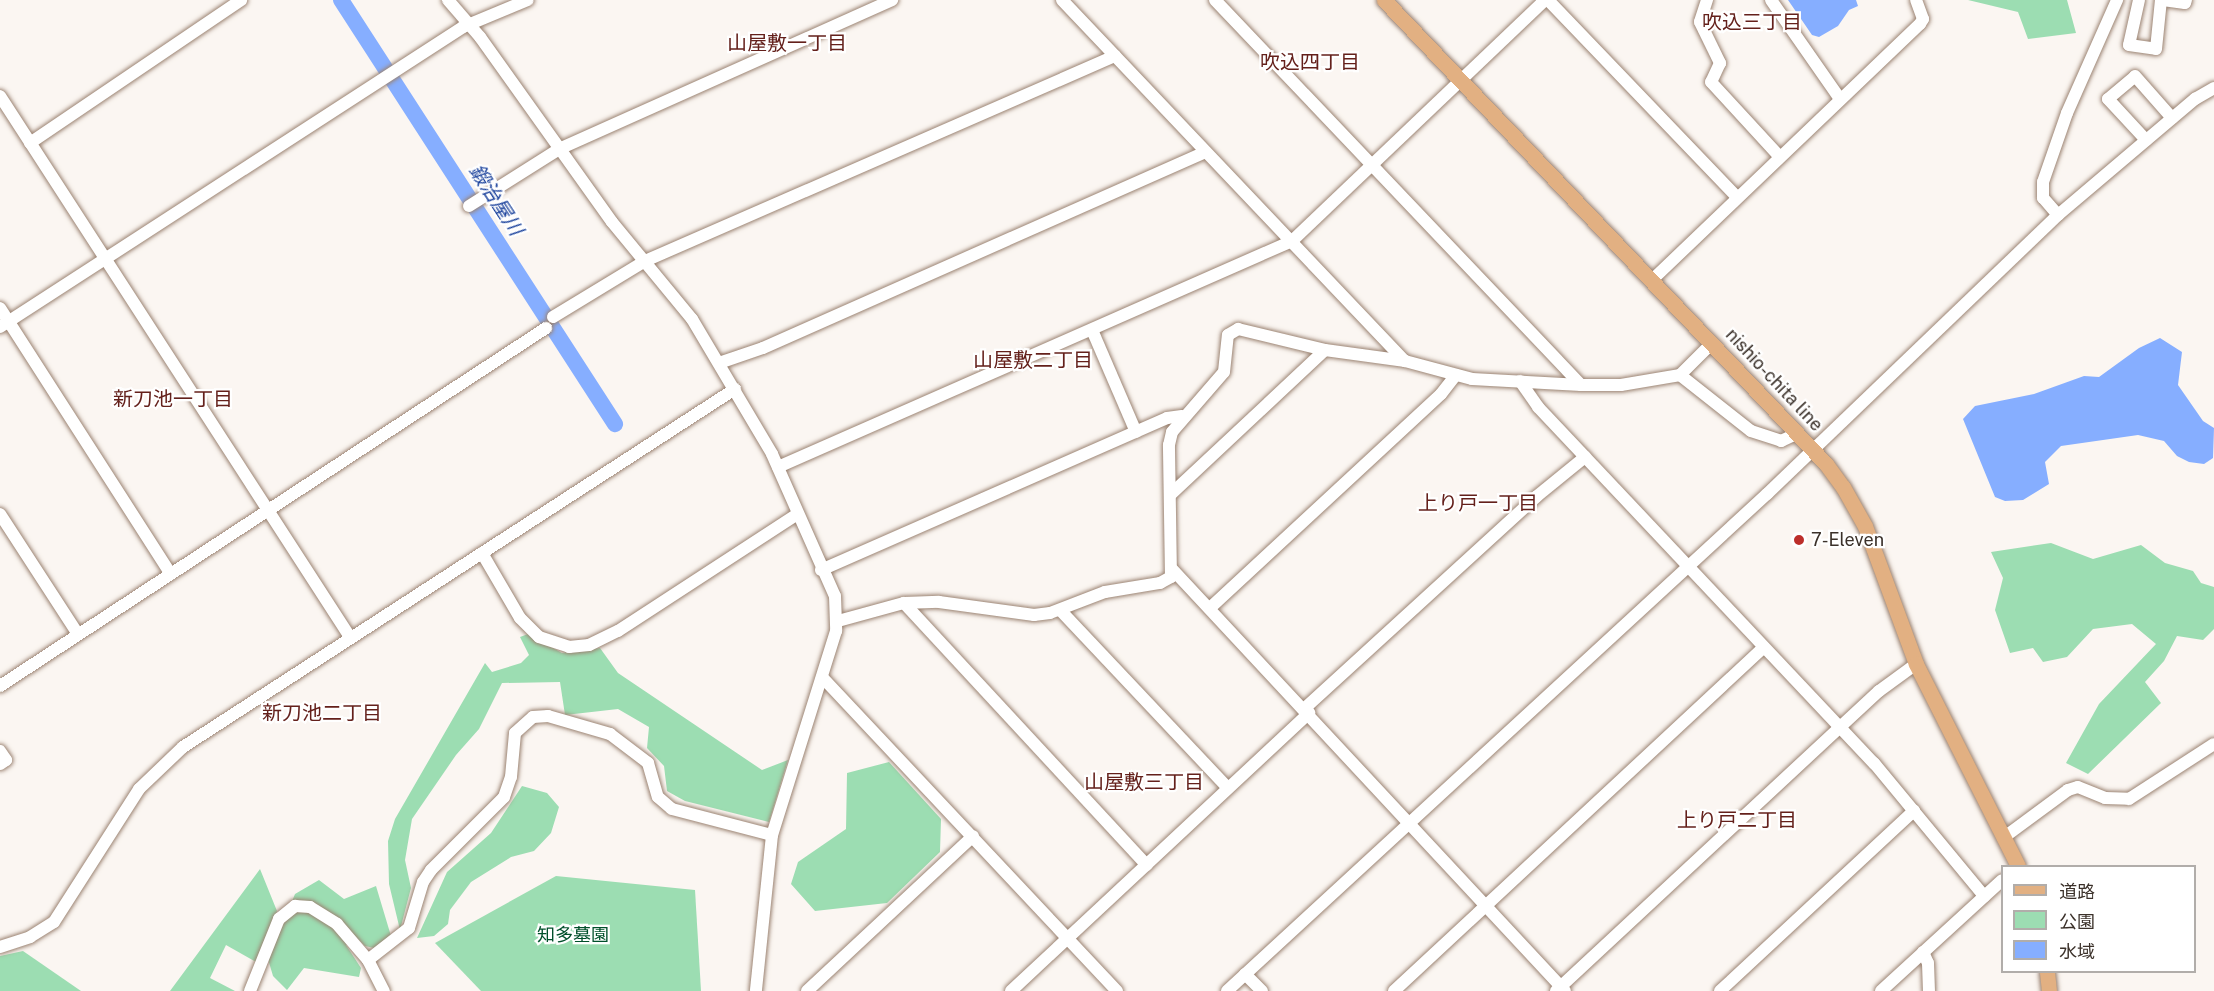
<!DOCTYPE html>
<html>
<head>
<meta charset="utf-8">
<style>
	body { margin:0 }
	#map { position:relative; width:2214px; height:991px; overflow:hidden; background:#fbf6f2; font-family:"Public Sans","Noto Sans JP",sans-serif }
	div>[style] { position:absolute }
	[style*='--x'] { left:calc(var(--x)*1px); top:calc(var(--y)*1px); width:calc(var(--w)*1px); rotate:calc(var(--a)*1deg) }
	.green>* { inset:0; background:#9cddb2 }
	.water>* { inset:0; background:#86aeff }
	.river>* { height:16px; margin:-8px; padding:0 8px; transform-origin:8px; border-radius:8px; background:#86aeff }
	.roads { filter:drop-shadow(0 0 2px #9b8372) drop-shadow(0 0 2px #9b8372) }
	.minor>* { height:12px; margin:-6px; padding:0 6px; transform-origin:6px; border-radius:6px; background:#fff }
	.major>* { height:15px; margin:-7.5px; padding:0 7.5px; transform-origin:7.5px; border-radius:7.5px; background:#e2b082 }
	.dots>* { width:16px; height:16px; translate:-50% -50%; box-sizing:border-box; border:3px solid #fff; border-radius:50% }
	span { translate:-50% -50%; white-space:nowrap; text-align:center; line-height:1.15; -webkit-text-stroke:4.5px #fff; paint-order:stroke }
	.street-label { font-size:18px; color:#3b312a }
	.poi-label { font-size:18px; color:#3b312a }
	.left { translate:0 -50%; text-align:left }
	.park-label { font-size:18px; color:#004f2a }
	.neighbourhood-label { font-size:20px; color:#64201b }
	.water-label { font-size:20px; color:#19409b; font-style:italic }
	.legend { position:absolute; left:2001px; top:865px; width:195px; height:108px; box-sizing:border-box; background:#fff; border:2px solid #b1adaa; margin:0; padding:8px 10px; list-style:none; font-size:18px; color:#3b312a }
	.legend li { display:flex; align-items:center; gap:12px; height:30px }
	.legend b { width:30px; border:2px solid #b1adaa }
</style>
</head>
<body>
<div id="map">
	<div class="green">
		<i style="clip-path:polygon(1968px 0,2067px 0,2076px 33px,2028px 39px,2018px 12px)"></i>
		<i style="clip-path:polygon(2051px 543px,2093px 559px,2141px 545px,2165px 563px,2193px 571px,2201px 583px,2214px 587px,2214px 629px,2203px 640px,2177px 636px,2164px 661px,2145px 682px,2161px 703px,2088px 774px,2066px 763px,2099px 704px,2156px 644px,2132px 624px,2093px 629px,2067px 657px,2043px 662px,2033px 648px,2010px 653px,1995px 610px,2003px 578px,1991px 552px)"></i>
		<i style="clip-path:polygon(528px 634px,562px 653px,600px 648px,618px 673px,762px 770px,788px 760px,769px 822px,685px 801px,667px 791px,664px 766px,647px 748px,649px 727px,618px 709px,565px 715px,560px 682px,502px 683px,479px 729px,456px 755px,412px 819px,405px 860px,411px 888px,400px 930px,389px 884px,388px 841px,395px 819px,485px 663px,492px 672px,521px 663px,529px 655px,520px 637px)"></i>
		<i style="clip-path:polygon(889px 762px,941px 819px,940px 852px,887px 903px,815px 911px,791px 884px,798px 862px,846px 829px,847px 773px)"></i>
		<i style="clip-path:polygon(522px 786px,547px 793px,559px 807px,551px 833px,534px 851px,511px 857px,471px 882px,450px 910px,448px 924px,434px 936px,417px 938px,447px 872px,491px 833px)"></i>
		<i style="clip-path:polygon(260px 869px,277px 911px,256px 962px,226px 945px,210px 978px,235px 991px,170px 991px)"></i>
		<i style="clip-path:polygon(556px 876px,695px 890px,701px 991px,481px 991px,435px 943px)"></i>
		<i style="clip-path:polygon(319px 880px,344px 899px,376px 886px,391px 936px,374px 948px,365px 946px,356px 937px,346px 945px,361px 968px,359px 977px,304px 968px,287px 990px,273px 976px,268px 959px,295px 894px)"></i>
		<i style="clip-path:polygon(23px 951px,81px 991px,0 991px,0 956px)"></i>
	</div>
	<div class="water">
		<i style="clip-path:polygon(1788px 0,1856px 0,1858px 6px,1849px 10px,1838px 26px,1819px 37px,1812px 35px)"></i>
		<i style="clip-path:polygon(2160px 338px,2182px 352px,2178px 385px,2203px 421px,2214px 428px,2213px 458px,2204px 464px,2189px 462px,2177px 456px,2164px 441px,2138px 435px,2061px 446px,2045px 462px,2049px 484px,2023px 500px,2005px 501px,1995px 497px,1963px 419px,1975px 406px,2034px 394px,2084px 376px,2099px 377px,2139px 348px)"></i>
	</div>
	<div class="river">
		<i style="--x:341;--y:0;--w:505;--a:57.13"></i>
	</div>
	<div class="roads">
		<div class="minor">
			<i style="--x:448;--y:0;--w:49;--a:49.1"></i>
			<i style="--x:480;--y:37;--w:227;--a:54.5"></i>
			<i style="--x:612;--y:222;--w:126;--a:50.5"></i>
			<i style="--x:692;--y:319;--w:157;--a:59.3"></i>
			<i style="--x:772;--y:454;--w:155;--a:66.1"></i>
			<i style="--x:835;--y:596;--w:35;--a:88"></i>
			<i style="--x:836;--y:631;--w:214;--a:107.4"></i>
			<i style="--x:772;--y:835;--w:157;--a:95.9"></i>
			<i style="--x:1062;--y:0;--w:498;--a:46.5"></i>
			<i style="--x:1215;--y:0;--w:531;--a:46.45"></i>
			<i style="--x:1548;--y:0;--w:272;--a:46.2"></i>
			<i style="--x:1707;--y:0;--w:23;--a:108"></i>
			<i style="--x:1700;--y:22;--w:46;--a:64"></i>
			<i style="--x:1720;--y:63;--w:21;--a:115"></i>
			<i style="--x:1711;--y:82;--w:100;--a:47.4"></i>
			<i style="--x:1771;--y:0;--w:121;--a:55.1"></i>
			<i style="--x:2139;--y:0;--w:46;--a:102.5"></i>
			<i style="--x:2129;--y:45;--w:27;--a:8"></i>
			<i style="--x:2156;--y:49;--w:49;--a:-84.2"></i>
			<i style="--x:2163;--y:0;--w:22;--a:8"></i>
			<i style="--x:2185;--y:3;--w:3;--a:-72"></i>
			<i style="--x:0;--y:96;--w:644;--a:57.1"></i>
			<i style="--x:2146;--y:140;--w:56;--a:-132.8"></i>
			<i style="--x:2108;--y:99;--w:35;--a:-40"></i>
			<i style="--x:2135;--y:76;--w:56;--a:48.6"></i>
			<i style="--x:30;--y:143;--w:255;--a:-34.1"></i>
			<i style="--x:469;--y:206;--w:107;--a:-32.3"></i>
			<i style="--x:559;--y:149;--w:365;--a:-24.1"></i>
			<i style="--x:2058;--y:215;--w:23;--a:-131"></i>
			<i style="--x:2043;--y:198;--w:16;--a:-90"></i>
			<i style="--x:2043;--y:182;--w:73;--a:-70.8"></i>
			<i style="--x:2067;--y:113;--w:124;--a:-66.1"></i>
			<i style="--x:1652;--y:280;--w:371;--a:-43.7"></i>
			<i style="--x:1920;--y:24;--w:6;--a:-59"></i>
			<i style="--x:1923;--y:19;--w:20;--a:-110"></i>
			<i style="--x:0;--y:308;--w:316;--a:57.3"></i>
			<i style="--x:553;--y:317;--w:108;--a:-31.3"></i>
			<i style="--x:645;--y:261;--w:513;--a:-23.57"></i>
			<i style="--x:0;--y:327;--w:552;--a:-32.94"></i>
			<i style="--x:463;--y:27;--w:70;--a:-22.6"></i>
			<i style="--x:1092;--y:330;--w:111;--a:66.7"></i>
			<i style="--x:719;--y:363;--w:46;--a:-18.8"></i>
			<i style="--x:763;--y:348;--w:484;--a:-23.9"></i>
			<i style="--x:1680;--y:375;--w:90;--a:38.3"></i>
			<i style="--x:1751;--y:431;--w:32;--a:18"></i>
			<i style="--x:1781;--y:441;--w:17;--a:-25"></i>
			<i style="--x:1520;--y:381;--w:32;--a:55"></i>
			<i style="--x:1538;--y:407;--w:490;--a:46.7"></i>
			<i style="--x:1874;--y:763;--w:173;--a:50.4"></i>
			<i style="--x:778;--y:467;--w:561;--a:-23.73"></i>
			<i style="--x:1292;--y:241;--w:349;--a:-43.6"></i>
			<i style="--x:1170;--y:495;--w:212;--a:-43.1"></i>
			<i style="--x:0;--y:514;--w:143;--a:57"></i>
			<i style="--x:482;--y:553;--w:75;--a:59.7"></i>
			<i style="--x:520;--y:618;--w:27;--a:45"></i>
			<i style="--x:539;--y:637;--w:32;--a:18"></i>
			<i style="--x:569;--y:647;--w:20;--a:-6"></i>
			<i style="--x:589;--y:645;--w:32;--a:-26"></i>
			<i style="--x:618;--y:631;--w:212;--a:-33.1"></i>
			<i style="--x:821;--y:570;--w:378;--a:-23.7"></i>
			<i style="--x:1167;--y:418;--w:15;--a:-8"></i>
			<i style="--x:1173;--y:570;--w:575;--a:47.04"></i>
			<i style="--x:904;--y:603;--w:357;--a:47.2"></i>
			<i style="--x:1211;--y:607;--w:313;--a:-42.8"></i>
			<i style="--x:1441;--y:394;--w:24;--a:-52"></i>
			<i style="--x:1061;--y:611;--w:243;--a:46.7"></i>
			<i style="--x:838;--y:621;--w:68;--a:-15.3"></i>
			<i style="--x:904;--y:603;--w:35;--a:-2"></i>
			<i style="--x:939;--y:602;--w:96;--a:7.8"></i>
			<i style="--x:1034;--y:615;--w:16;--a:-7"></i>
			<i style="--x:1050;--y:613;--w:59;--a:-20.9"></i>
			<i style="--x:1105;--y:592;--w:56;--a:-9.3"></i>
			<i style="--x:1160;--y:583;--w:13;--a:-29"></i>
			<i style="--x:1171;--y:577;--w:132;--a:-90.9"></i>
			<i style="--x:1169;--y:445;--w:13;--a:-77"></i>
			<i style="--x:1172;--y:432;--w:79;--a:-49.1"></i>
			<i style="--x:1224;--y:372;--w:37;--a:-84"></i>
			<i style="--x:1228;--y:335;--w:12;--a:-31"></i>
			<i style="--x:1238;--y:329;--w:89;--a:13.6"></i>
			<i style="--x:1325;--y:350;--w:81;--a:7.8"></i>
			<i style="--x:1405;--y:361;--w:69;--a:15"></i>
			<i style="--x:1472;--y:379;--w:109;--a:3.2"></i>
			<i style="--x:1581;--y:385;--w:40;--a:0"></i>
			<i style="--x:1621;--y:385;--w:60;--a:-9.6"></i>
			<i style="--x:1680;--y:375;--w:45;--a:-45"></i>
			<i style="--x:822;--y:677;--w:431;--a:46.8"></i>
			<i style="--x:0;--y:686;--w:653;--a:-33.25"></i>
			<i style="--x:1305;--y:708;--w:314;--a:-42.4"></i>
			<i style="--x:1537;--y:496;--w:62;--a:-39.1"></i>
			<i style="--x:0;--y:751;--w:11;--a:56"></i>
			<i style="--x:6;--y:760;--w:7;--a:146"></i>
			<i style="--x:2003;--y:838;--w:81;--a:-36.4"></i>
			<i style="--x:2068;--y:790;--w:10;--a:-17"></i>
			<i style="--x:2078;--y:787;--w:29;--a:22"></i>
			<i style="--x:2105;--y:798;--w:24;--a:2"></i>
			<i style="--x:2129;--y:799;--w:101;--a:-32.9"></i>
			<i style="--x:0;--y:947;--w:32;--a:-18"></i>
			<i style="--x:30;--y:937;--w:28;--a:-32"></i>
			<i style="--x:54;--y:922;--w:158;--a:-57.4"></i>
			<i style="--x:139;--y:789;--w:61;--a:-43.7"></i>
			<i style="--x:183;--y:747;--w:658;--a:-32.97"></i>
			<i style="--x:1923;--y:952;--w:12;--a:66"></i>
			<i style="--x:1928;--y:963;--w:28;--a:88"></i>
			<i style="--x:368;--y:960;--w:52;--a:-38"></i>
			<i style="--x:409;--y:928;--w:48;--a:-73.1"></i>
			<i style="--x:423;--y:882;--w:14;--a:-56"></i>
			<i style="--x:431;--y:870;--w:103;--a:-45"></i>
			<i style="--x:504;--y:797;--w:21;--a:-71"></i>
			<i style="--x:511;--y:777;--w:44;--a:-84.8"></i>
			<i style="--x:515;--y:733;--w:24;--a:-42"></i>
			<i style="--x:533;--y:717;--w:15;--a:-4"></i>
			<i style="--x:548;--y:716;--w:65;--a:16.2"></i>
			<i style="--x:610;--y:734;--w:48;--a:37.3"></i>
			<i style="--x:648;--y:763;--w:35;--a:74"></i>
			<i style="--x:658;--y:797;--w:18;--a:41"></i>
			<i style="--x:672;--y:809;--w:103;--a:14.6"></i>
			<i style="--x:1245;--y:974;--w:24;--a:45"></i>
			<i style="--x:250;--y:991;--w:78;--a:-68.1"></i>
			<i style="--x:279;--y:919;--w:21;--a:-39"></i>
			<i style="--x:295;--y:906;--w:15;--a:4"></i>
			<i style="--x:310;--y:907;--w:32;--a:32"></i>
			<i style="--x:337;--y:924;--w:48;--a:49.3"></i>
			<i style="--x:368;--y:960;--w:35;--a:63"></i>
			<i style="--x:807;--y:991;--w:227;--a:-43"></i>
			<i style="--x:1011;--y:991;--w:408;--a:-43"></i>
			<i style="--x:1227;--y:991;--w:734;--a:-42.63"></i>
			<i style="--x:1767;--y:494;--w:403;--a:-43.8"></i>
			<i style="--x:2058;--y:215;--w:180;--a:-40.3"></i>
			<i style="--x:2195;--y:99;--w:22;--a:-30"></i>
			<i style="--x:1394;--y:991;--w:505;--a:-42.91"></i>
			<i style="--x:1556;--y:991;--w:441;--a:-42.9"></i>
			<i style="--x:1879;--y:691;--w:46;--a:-36.1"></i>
			<i style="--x:1720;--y:991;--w:265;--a:-42.9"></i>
			<i style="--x:1881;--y:991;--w:164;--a:-42.5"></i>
		</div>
		<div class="major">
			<i style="--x:1384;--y:0;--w:641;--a:46.39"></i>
			<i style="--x:1826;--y:464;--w:29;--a:54"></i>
			<i style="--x:1843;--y:487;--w:45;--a:60.6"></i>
			<i style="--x:1865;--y:526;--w:147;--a:69.7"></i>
			<i style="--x:1916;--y:664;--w:226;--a:63.2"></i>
			<i style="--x:2047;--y:972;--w:19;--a:84"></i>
		</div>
	</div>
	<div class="dots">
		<i style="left:1799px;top:540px;background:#bc2e2a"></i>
	</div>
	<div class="street-label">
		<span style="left:1774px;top:380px;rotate:47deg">nishio-chita line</span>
	</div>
	<div class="poi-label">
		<span class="left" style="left:1811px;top:540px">7-Eleven</span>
	</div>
	<div class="park-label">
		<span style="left:573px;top:935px">知多墓園</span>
	</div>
	<div class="neighbourhood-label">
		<span style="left:1752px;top:22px">吹込三丁目</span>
		<span style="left:787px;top:43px">山屋敷一丁目</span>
		<span style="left:1310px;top:62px">吹込四丁目</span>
		<span style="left:1033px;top:360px">山屋敷二丁目</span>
		<span style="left:173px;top:399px">新刀池一丁目</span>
		<span style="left:1478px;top:503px">上り戸一丁目</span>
		<span style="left:322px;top:713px">新刀池二丁目</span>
		<span style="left:1144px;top:782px">山屋敷三丁目</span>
		<span style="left:1737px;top:820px">上り戸二丁目</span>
	</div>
	<div class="water-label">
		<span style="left:496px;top:200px;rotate:57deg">鍛治屋川</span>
	</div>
	<ul class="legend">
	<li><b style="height:8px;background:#e2b082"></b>道路</li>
	<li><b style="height:16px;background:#9cddb2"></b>公園</li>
	<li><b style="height:16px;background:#86aeff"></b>水域</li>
	</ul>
</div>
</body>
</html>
